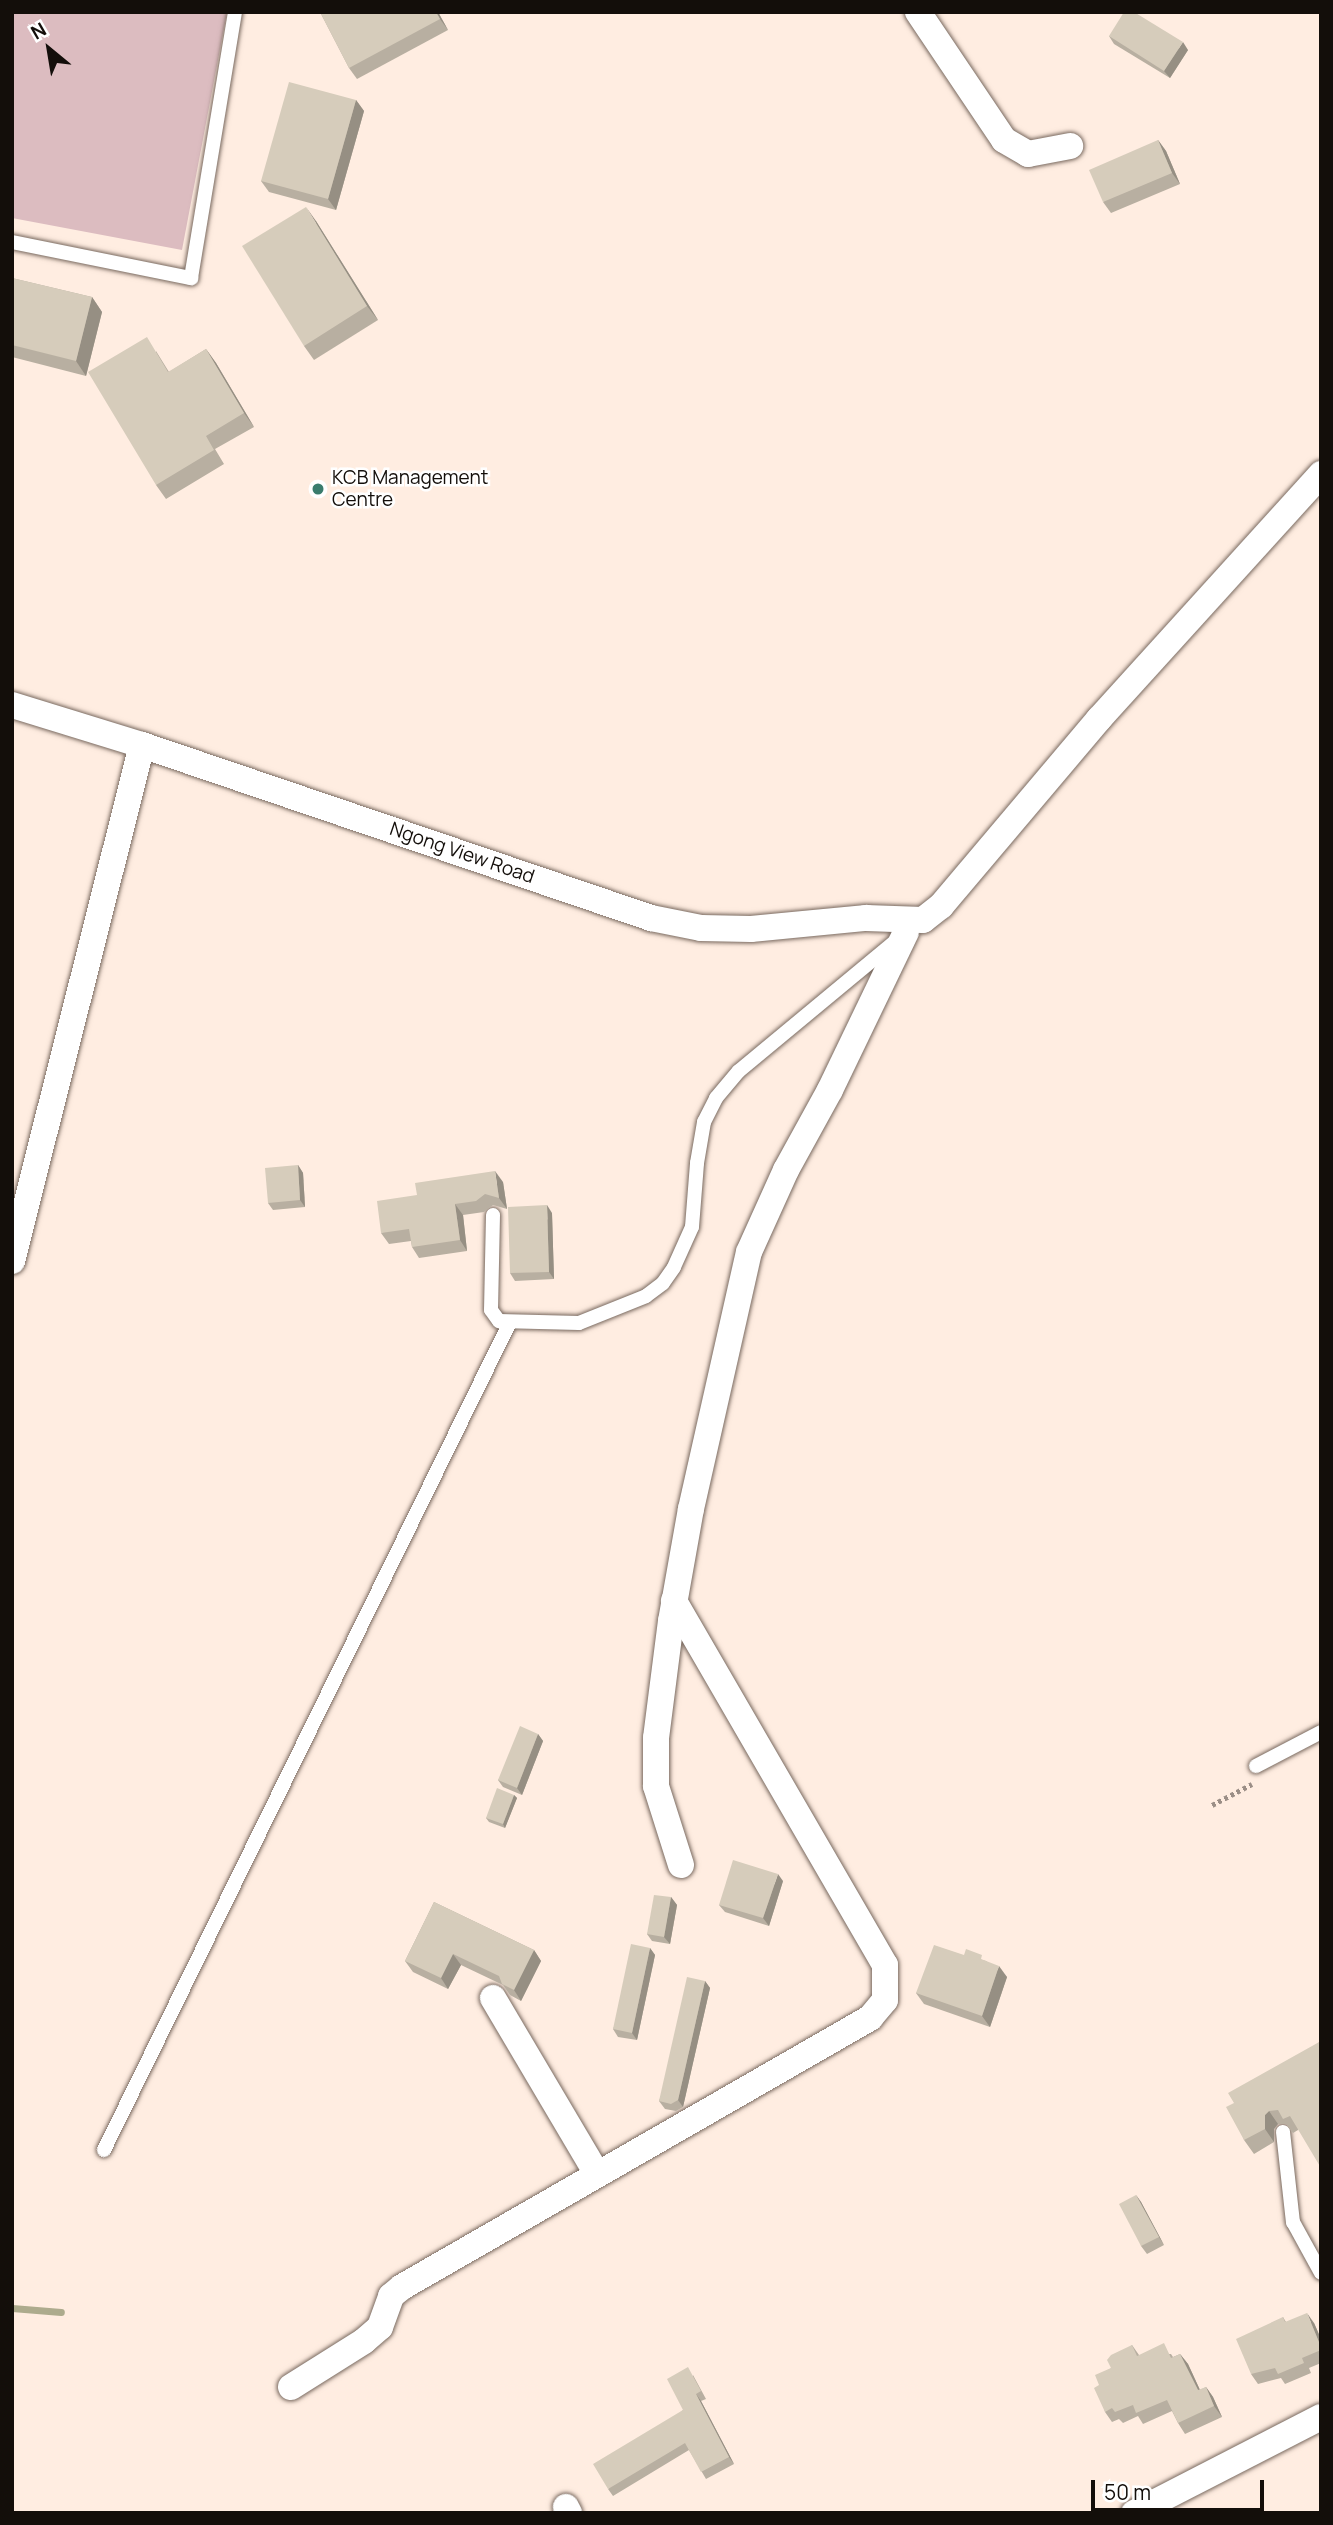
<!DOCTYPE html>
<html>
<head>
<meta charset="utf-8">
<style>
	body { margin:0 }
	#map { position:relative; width:1333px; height:2525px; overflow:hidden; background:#ffede1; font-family:Manrope,sans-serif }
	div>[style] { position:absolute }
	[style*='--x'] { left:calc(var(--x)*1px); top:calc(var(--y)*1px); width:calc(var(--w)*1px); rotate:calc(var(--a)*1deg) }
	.green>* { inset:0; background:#dcbcc0 }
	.stream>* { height:7px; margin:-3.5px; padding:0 3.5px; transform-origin:3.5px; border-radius:3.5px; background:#adab8d }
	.path>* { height:4.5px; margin-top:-2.25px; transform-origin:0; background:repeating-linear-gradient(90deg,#9b8e86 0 3.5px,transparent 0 7px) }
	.roads { filter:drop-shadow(0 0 2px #79695f) drop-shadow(0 0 2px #79695f) }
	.lane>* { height:14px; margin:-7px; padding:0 7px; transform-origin:7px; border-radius:7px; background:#fff }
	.street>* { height:26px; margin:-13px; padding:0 13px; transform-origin:13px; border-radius:13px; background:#fff }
	.wall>* { inset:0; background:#b8afa1 }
	.shaded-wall>* { inset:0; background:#968f83 }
	.building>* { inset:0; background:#d6ccbb }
	.dots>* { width:19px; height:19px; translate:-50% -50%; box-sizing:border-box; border:4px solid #fff; border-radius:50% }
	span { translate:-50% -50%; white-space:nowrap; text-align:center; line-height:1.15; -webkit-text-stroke:5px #fff; paint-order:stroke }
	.poi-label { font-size:19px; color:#130e0a }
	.left { translate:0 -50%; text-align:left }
	.street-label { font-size:19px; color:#130e0a }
	.frame { position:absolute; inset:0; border:14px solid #130e0a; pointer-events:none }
	.north { position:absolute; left:14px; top:14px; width:70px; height:70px; -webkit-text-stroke:5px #fff; paint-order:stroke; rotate:330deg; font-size:19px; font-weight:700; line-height:28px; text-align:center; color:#130e0a }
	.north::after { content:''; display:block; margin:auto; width:24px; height:32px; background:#130e0a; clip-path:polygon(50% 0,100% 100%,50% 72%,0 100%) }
	.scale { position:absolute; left:1091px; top:2480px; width:173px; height:32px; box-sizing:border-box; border:4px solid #130e0a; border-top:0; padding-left:9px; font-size:21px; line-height:24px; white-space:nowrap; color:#130e0a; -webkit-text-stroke:5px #fff; paint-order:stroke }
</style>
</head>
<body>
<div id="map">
	<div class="green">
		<i style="clip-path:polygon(12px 12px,227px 12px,182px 250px,12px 218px)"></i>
	</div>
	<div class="stream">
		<i style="--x:12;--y:2308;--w:49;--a:4.7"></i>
	</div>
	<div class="path">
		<i style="--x:1212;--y:1805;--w:45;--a:-27.7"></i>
	</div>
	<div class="roads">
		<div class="lane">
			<i style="--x:12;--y:242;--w:183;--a:11.4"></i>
			<i style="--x:191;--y:278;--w:270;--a:-80.6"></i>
			<i style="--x:493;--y:1215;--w:95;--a:91.2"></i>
			<i style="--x:491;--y:1310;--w:14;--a:54"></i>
			<i style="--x:499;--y:1321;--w:80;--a:1.4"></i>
			<i style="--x:579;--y:1323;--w:72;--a:-21.9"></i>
			<i style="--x:646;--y:1296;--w:21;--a:-37"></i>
			<i style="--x:663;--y:1283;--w:19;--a:-55"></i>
			<i style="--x:674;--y:1267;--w:44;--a:-65.8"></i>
			<i style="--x:692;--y:1227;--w:64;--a:-85.5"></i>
			<i style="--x:697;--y:1163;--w:42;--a:-80.3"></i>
			<i style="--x:704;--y:1122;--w:27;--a:-63"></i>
			<i style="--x:716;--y:1098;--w:35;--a:-50"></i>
			<i style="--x:739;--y:1071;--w:205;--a:-39.7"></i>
			<i style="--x:1256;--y:1766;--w:73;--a:-27.6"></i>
			<i style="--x:1283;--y:2132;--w:91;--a:83.7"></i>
			<i style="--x:1293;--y:2222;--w:58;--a:61.2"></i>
			<i style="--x:104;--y:2150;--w:920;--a:-63.88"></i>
		</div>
		<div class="street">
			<i style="--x:918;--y:12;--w:154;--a:56.1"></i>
			<i style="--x:1004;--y:140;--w:28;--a:30"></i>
			<i style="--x:1028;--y:154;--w:43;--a:-10.8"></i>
			<i style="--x:12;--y:705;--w:136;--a:17.1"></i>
			<i style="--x:142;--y:745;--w:538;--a:18.77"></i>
			<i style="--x:651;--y:918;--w:51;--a:11.3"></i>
			<i style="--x:701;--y:928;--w:50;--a:1.1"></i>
			<i style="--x:751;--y:929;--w:116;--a:-5.5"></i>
			<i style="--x:866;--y:918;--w:57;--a:2"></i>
			<i style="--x:923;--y:920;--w:23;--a:-38"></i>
			<i style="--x:941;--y:906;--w:245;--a:-49.8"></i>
			<i style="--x:1099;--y:719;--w:331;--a:-47.8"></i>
			<i style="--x:12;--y:1261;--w:532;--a:-75.86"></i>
			<i style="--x:681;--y:1865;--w:83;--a:-107.6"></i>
			<i style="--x:656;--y:1786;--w:48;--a:-90"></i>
			<i style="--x:656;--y:1738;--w:118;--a:-82.7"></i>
			<i style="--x:671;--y:1621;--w:114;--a:-79.9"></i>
			<i style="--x:691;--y:1509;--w:263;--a:-77.3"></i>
			<i style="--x:749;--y:1252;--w:90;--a:-65.7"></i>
			<i style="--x:786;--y:1170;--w:91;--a:-61.2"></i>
			<i style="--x:830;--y:1090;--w:175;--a:-64.3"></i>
			<i style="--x:493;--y:1998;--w:204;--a:59.4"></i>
			<i style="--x:291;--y:2387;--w:86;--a:-32.2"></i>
			<i style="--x:364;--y:2341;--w:21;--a:-41"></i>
			<i style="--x:380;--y:2327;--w:33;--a:-70"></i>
			<i style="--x:391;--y:2296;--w:14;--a:-39"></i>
			<i style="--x:402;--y:2287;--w:540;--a:-29.89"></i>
			<i style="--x:870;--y:2018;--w:23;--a:-50"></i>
			<i style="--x:885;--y:2000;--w:35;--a:-90"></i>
			<i style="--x:885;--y:1965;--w:421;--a:-120.1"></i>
			<i style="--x:566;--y:2507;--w:7;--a:63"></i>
			<i style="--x:1134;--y:2513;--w:210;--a:-27.2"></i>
		</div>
	</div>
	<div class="wall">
		<i style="clip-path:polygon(320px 12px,438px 12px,448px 30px,357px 79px,349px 68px)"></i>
		<i style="clip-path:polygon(1109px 36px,1188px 50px,1170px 78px,1114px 44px)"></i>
		<i style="clip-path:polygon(356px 100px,364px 111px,336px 210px,269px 192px,261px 181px)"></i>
		<i style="clip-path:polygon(1158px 140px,1166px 151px,1180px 184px,1111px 213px,1103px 202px)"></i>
		<i style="clip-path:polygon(316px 221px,378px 320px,314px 360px,304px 346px)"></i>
		<i style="clip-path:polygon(12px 278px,92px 297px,102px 312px,86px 376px,12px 357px)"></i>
		<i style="clip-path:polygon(206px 349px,216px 363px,254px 427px,215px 449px,224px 464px,166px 499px,156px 485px,156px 351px,169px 372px)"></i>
		<i style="clip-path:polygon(298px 1165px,303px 1173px,305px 1207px,273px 1210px,268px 1203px)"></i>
		<i style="clip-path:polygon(503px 1182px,507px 1209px,493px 1205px,484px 1212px,463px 1215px,467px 1251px,419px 1258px,412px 1247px,411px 1241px,389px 1244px,381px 1233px)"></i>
		<i style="clip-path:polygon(552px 1213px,554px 1279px,515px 1281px,510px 1273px)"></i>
		<i style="clip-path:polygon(538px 1734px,543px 1741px,522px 1795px,503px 1787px,498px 1780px)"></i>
		<i style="clip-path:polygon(514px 1795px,517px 1798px,505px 1828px,489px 1822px,486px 1818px)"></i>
		<i style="clip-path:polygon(783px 1881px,769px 1926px,725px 1912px,719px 1905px)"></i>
		<i style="clip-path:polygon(671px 1897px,677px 1905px,670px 1944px,652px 1941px,647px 1934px)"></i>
		<i style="clip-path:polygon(434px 1902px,534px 1950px,541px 1961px,521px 2001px,510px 1995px,503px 1985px,461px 1965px,448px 1989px,413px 1972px,405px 1961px)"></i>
		<i style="clip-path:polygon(650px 1948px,655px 1955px,637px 2040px,618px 2037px,613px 2029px)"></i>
		<i style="clip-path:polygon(964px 1955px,986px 1961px,1007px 1977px,990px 2027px,924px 2004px,916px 1993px)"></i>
		<i style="clip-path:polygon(705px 1981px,710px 1988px,683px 2107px,676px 2111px,665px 2109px,659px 2101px)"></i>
		<i style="clip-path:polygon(1321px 2041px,1298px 2130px,1293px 2133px,1286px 2124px,1278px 2124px,1274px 2129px,1274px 2142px,1254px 2154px,1244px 2140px,1234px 2103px)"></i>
		<i style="clip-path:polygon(1136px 2195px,1141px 2202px,1164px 2245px,1147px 2254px,1141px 2246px)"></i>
		<i style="clip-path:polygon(1283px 2317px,1286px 2322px,1314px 2323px,1321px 2339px,1321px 2363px,1309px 2368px,1311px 2373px,1285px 2384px,1281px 2378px,1258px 2384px,1251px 2374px)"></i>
		<i style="clip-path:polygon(1132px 2345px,1139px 2355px,1171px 2354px,1173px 2357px,1180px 2354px,1188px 2364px,1200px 2390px,1206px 2387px,1213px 2397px,1222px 2417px,1185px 2434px,1178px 2423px,1172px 2411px,1143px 2424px,1138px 2416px,1123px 2423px,1119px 2419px,1112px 2422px,1105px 2412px,1099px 2385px,1111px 2368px)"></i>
		<i style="clip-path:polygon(693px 2375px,706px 2399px,701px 2401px,734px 2464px,706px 2479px,689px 2450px,613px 2496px,608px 2489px,683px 2410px)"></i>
	</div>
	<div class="shaded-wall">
		<i style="clip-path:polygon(436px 12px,438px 12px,448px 30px,440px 19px)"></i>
		<i style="clip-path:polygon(1183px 42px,1188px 50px,1170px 78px,1164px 71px)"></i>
		<i style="clip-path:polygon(356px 100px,364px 111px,336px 210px,328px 199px)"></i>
		<i style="clip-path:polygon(1158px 140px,1166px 151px,1180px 184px,1172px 173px)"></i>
		<i style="clip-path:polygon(306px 207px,316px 221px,378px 320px,367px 306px)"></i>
		<i style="clip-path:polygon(92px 297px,102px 312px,86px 376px,76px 361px)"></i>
		<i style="clip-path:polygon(206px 349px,216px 363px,254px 427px,244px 413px)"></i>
		<i style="clip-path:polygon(298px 1165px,303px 1173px,305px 1207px,300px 1200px)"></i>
		<i style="clip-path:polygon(495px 1171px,503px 1182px,507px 1209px,499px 1198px)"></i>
		<i style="clip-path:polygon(455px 1204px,463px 1215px,467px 1251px,460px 1240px)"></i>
		<i style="clip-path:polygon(547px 1205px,552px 1213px,554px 1279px,549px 1272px)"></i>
		<i style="clip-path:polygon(538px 1734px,543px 1741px,522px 1795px,517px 1788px)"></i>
		<i style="clip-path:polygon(514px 1795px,517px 1798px,505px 1828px,503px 1824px)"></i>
		<i style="clip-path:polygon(778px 1874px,783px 1881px,769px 1926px,763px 1918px)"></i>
		<i style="clip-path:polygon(671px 1897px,677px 1905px,670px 1944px,664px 1937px)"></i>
		<i style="clip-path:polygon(650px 1948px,655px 1955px,637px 2040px,632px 2033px)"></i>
		<i style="clip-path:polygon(534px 1950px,541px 1961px,521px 2001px,514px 1990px)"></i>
		<i style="clip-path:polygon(453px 1954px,461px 1965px,448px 1989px,441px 1978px)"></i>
		<i style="clip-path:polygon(999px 1966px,1007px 1977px,990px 2027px,982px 2016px)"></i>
		<i style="clip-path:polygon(705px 1981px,710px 1988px,683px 2107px,678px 2100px)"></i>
		<i style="clip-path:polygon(1269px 2111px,1278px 2124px,1274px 2129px,1274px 2142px,1265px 2129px,1265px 2115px)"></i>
		<i style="clip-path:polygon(1136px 2195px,1141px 2202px,1164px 2245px,1159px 2237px)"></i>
		<i style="clip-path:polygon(1307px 2313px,1314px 2323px,1321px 2339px,1321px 2347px)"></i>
		<i style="clip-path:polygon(1180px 2354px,1188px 2364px,1205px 2401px,1198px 2390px)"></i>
		<i style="clip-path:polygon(1206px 2387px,1213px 2397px,1222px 2417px,1214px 2406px)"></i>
		<i style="clip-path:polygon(696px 2394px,701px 2401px,734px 2464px,729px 2457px)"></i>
	</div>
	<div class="building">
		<i style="clip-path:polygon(320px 12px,436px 12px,440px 19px,349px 68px)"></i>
		<i style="clip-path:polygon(1124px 12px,1134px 12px,1183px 42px,1164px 71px,1109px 36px)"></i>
		<i style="clip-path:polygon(289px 82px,356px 100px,328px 199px,261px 181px)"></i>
		<i style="clip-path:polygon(1158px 140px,1172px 173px,1103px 202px,1089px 170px)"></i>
		<i style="clip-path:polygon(306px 207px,367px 306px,304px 346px,242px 246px)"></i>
		<i style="clip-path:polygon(12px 278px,92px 297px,76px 361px,12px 345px)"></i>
		<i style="clip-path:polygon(147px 337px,168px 372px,206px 349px,244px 413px,206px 436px,214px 450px,156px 485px,88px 372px)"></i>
		<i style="clip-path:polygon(298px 1165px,300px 1200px,268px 1203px,265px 1168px)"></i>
		<i style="clip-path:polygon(495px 1171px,499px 1198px,485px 1194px,476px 1201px,455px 1204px,460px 1240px,412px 1247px,409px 1229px,381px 1233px,377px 1201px,417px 1195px,415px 1183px)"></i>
		<i style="clip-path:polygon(547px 1205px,549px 1272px,510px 1273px,508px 1207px)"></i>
		<i style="clip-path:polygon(520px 1726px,538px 1734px,517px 1788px,498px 1780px)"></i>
		<i style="clip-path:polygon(497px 1788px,514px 1795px,503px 1824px,486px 1818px)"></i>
		<i style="clip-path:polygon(733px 1860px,778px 1874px,763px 1918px,719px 1905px)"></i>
		<i style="clip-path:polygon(654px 1895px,671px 1897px,664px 1937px,647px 1934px)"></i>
		<i style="clip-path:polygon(434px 1902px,534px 1950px,514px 1990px,502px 1984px,499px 1976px,453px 1954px,441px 1978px,405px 1961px)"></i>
		<i style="clip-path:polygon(631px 1944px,650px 1948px,632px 2033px,613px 2029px)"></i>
		<i style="clip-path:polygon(934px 1945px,964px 1955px,966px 1949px,982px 1955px,981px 1959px,999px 1966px,982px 2016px,916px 1993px)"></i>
		<i style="clip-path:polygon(687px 1977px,705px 1981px,678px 2100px,671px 2104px,659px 2101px)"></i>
		<i style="clip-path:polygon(1321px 2041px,1321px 2168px,1290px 2116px,1283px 2119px,1278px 2110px,1269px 2111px,1265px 2115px,1265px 2129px,1244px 2140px,1226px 2107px,1234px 2103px,1228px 2093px)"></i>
		<i style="clip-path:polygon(1136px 2195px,1159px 2237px,1141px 2246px,1119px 2204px)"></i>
		<i style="clip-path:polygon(1307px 2313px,1321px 2347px,1321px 2350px,1302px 2358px,1304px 2363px,1278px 2374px,1275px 2368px,1251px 2374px,1236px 2339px,1283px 2317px,1285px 2322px)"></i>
		<i style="clip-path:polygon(1164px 2343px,1171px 2358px,1180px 2354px,1198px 2390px,1206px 2387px,1214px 2406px,1178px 2423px,1167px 2400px,1136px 2413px,1133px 2405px,1115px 2412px,1112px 2408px,1105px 2412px,1094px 2388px,1099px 2385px,1095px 2375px,1111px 2368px,1107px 2360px,1111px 2355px,1132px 2345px,1137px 2356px)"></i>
		<i style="clip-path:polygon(688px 2367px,701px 2391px,696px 2394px,729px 2457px,701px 2472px,685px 2443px,608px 2489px,593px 2464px,683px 2410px,667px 2379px)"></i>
	</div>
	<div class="dots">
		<i style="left:318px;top:489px;background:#3a7c6d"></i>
	</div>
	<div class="poi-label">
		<span class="left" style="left:332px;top:489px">KCB Management<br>Centre</span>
	</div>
	<div class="street-label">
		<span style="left:462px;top:853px;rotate:19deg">Ngong View Road</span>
	</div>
	<div class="frame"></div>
	<div class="north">N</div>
	<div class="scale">50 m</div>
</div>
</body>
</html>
